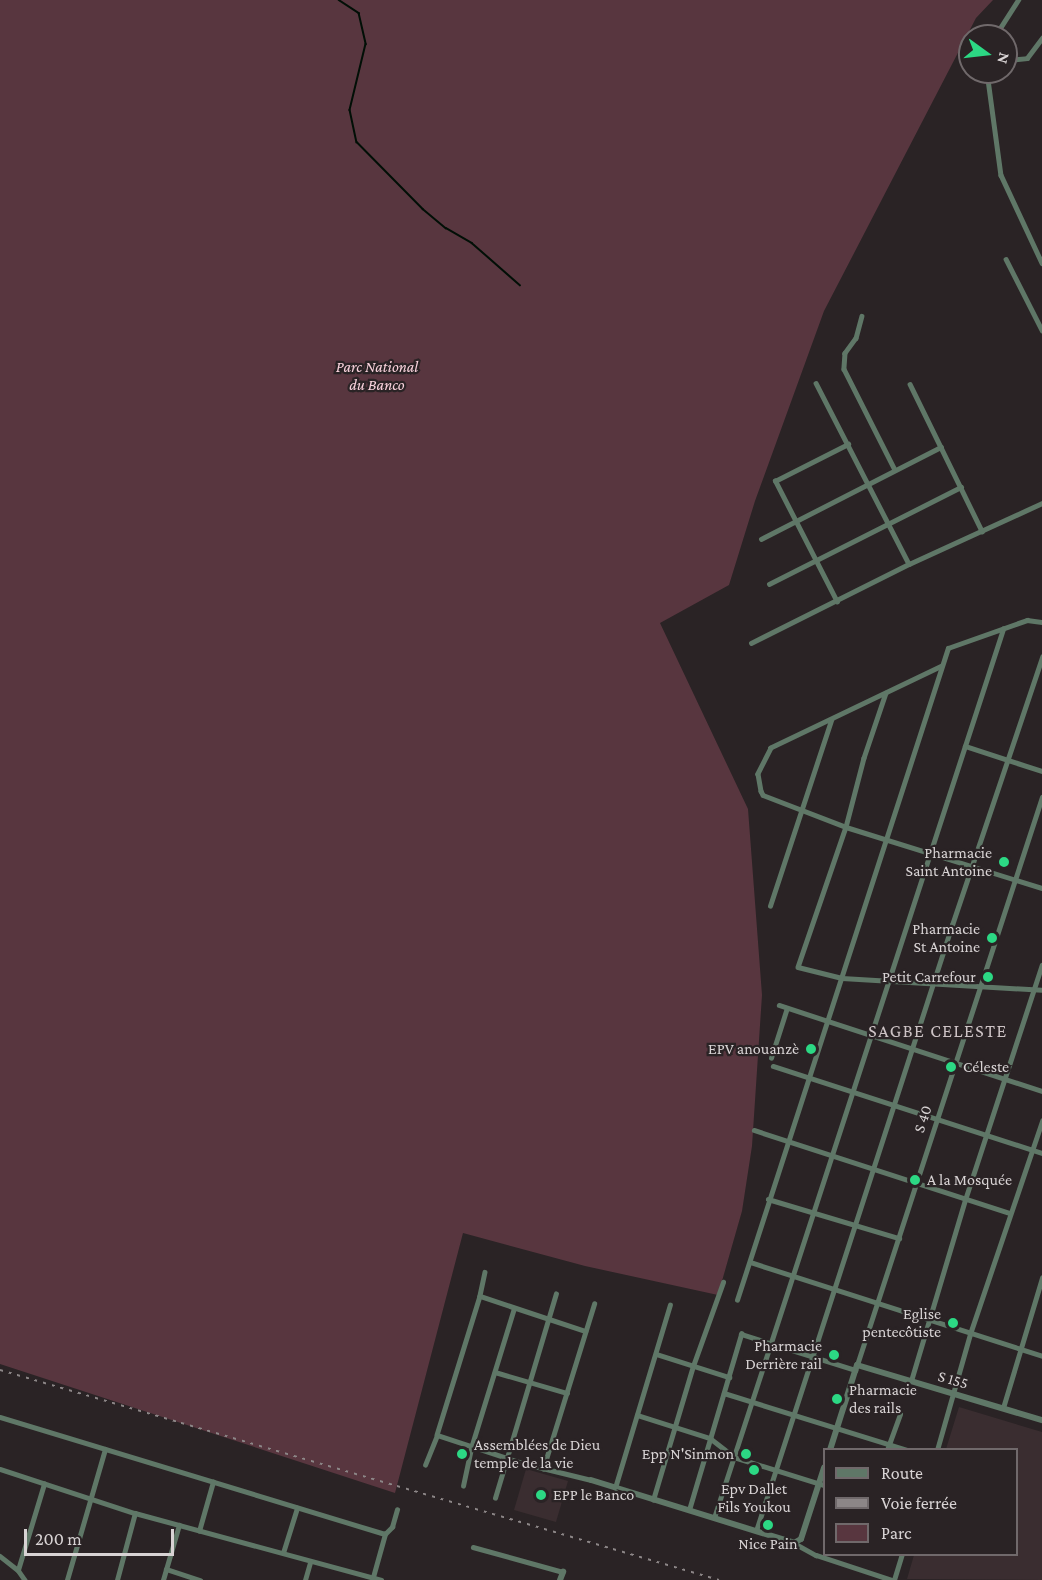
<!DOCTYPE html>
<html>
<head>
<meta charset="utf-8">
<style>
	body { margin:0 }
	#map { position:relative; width:1042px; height:1580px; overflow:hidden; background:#2a2325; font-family:"Crimson Pro",serif }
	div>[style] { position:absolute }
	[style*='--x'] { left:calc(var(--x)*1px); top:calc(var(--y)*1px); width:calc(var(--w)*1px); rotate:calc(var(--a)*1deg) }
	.built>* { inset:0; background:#3a2d30 }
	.green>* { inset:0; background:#58363f }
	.stream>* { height:1.5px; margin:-0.75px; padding:0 0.75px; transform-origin:0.75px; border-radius:0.75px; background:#010f06 }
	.minor>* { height:4.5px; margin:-2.25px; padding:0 2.25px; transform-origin:2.25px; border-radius:2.25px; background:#5f7767 }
	.tertiary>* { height:6px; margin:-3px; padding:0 3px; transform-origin:3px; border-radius:3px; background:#5f7767 }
	.rail>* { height:1.5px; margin-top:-0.75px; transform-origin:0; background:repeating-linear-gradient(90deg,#8c8687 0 3px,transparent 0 9px) }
	.dots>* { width:16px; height:16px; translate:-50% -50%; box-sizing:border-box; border:3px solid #2a2325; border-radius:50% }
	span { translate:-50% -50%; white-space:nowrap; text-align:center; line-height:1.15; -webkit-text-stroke:4.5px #2a2325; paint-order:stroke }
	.park-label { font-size:16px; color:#f9d2dc; font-style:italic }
	.poi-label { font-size:16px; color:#d8d3d4 }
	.right { translate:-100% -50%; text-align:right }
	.left { translate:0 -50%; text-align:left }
	.street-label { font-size:16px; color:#d8d3d4 }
	.neighbourhood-label { font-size:18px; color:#cdc3c5; letter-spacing:1.5px }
	.legend { position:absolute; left:823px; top:1448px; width:195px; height:108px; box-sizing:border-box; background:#2a2325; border:2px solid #70696b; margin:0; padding:8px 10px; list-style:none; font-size:18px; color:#d8d3d4 }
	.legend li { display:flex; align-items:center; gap:12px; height:30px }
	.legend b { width:30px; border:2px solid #70696b }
	.north { position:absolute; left:958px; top:24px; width:60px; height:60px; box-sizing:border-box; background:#2a2325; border:2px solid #70696b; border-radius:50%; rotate:105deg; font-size:16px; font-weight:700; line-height:24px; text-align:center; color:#d8d3d4 }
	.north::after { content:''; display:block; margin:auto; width:21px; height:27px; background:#2cd884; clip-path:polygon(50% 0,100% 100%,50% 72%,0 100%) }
	.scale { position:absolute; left:24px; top:1529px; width:150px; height:27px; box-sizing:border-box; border:3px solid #d8d3d4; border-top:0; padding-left:8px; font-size:18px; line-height:21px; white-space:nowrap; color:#d8d3d4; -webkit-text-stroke:4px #2a2325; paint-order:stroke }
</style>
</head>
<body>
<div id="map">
	<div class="built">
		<i style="clip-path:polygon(959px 1407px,1042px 1432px,1042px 1580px,907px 1579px,914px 1555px,1016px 1554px,1016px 1450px,946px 1449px)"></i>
		<i style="clip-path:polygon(526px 1469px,568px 1481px,556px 1522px,514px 1510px)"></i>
	</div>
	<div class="green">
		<i style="clip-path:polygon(0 0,993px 0,976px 18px,824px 311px,755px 501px,729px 585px,660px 623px,748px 809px,762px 995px,752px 1146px,742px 1211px,718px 1295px,585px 1266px,463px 1233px,395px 1493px,0 1364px)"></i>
	</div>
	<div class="stream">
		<i style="--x:339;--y:0;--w:24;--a:33"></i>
		<i style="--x:359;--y:13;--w:32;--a:77"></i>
		<i style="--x:366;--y:44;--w:68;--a:103.6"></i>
		<i style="--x:350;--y:110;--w:33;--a:78"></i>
		<i style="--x:357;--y:142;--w:94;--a:45.4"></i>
		<i style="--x:423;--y:209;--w:30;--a:40"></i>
		<i style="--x:446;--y:228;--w:30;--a:30"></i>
		<i style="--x:472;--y:243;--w:64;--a:41.2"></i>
	</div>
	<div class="minor">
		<i style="--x:995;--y:36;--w:43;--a:-57.4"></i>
		<i style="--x:1006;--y:60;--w:21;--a:-5"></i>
		<i style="--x:1027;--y:58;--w:25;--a:-53"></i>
		<i style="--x:987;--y:72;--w:104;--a:82.3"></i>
		<i style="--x:1001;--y:175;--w:97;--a:65"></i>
		<i style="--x:1006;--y:259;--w:80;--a:63.1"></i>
		<i style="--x:862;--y:316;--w:23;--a:105"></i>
		<i style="--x:856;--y:338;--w:19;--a:126"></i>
		<i style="--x:845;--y:353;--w:16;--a:94"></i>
		<i style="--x:844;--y:369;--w:113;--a:63.2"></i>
		<i style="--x:816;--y:383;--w:203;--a:62.8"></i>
		<i style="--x:910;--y:384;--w:164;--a:63.9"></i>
		<i style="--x:761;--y:539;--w:202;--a:-27.1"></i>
		<i style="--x:769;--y:584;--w:215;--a:-26.8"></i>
		<i style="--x:837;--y:602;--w:136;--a:-117.1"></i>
		<i style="--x:775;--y:481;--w:82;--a:-26.9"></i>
		<i style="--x:751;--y:643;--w:177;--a:-26.6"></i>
		<i style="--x:909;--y:564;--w:146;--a:-24.6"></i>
		<i style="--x:942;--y:666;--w:190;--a:154.4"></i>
		<i style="--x:771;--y:748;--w:29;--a:117"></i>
		<i style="--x:758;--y:774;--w:17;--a:80"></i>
		<i style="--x:761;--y:791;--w:4;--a:63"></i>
		<i style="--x:763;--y:795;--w:89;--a:21.1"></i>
		<i style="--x:846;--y:827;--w:205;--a:17.3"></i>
		<i style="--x:886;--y:693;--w:69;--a:108.7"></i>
		<i style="--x:864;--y:758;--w:71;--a:104.6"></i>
		<i style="--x:846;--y:827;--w:148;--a:108.9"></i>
		<i style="--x:798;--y:967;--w:45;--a:14"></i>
		<i style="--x:842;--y:978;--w:200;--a:3.4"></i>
		<i style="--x:965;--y:746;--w:81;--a:18"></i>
		<i style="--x:770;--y:906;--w:196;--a:-71.8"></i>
		<i style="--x:779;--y:1005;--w:277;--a:18.1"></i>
		<i style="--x:771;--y:1058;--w:52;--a:-72.3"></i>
		<i style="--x:773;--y:1066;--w:283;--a:17.9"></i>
		<i style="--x:754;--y:1130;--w:268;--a:18"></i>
		<i style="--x:768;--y:1199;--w:137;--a:16.6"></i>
		<i style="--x:750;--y:1262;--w:307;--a:17.8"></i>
		<i style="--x:485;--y:1272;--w:25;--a:102"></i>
		<i style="--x:480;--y:1296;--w:145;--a:107.2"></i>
		<i style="--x:437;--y:1435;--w:89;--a:18.2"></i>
		<i style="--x:522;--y:1463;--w:71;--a:13.8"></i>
		<i style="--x:480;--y:1296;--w:111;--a:18.4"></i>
		<i style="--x:737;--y:1300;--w:685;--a:-72.07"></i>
		<i style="--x:948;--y:648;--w:84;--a:-19.5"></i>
		<i style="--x:1027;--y:620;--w:15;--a:8"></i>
		<i style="--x:656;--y:1354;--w:77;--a:17.5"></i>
		<i style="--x:857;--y:1365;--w:597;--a:-71.96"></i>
		<i style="--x:495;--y:1372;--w:75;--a:16.3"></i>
		<i style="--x:911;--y:1381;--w:189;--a:-73.4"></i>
		<i style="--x:965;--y:1200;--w:247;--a:-71.9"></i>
		<i style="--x:724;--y:1393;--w:192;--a:17.3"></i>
		<i style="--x:1003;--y:1408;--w:136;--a:-73.3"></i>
		<i style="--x:637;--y:1415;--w:77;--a:17.5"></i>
		<i style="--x:710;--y:1438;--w:31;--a:38"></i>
		<i style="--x:734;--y:1457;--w:94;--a:17.3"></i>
		<i style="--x:0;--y:1417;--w:402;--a:16.9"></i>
		<i style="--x:887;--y:1450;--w:38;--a:-70"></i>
		<i style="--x:937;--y:1450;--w:121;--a:-74.1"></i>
		<i style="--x:970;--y:1334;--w:225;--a:-71.3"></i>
		<i style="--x:425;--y:1465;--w:32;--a:-68"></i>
		<i style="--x:0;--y:1469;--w:142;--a:18.1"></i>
		<i style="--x:135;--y:1513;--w:255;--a:15.2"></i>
		<i style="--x:543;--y:1469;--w:173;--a:-72.8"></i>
		<i style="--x:463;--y:1486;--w:39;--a:-78"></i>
		<i style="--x:471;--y:1448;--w:146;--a:-72.9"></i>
		<i style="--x:615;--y:1488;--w:191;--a:-73.3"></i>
		<i style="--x:495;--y:1498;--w:213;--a:-73.4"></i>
		<i style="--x:653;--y:1500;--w:140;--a:-73.4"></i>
		<i style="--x:693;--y:1366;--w:89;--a:-70.3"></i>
		<i style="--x:689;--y:1510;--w:184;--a:-73.5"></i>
		<i style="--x:741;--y:1334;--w:120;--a:17.5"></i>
		<i style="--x:714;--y:1518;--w:935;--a:-71.99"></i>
		<i style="--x:199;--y:1531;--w:51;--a:-74.1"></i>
		<i style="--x:756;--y:1531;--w:637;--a:-72.08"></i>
		<i style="--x:952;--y:925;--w:283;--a:-71.4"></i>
		<i style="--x:794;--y:1543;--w:25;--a:29"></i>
		<i style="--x:816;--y:1555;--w:80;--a:18.2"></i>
		<i style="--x:473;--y:1547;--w:93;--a:15.5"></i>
		<i style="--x:283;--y:1553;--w:47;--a:-72.7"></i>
		<i style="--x:0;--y:1556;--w:23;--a:38"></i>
		<i style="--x:18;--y:1570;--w:12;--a:55"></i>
		<i style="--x:166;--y:1569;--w:36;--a:18"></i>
		<i style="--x:18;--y:1570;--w:90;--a:-73.2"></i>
		<i style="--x:373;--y:1577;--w:45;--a:-74.4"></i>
		<i style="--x:385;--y:1534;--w:10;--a:-45"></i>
		<i style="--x:392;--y:1527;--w:18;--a:-74"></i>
		<i style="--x:67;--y:1580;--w:136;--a:-73.8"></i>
		<i style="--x:117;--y:1580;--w:69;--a:-75"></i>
		<i style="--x:163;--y:1580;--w:57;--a:-73.8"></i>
		<i style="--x:305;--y:1580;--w:19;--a:-74"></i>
		<i style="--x:894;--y:1580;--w:27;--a:-73"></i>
	</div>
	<div class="tertiary">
		<i style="--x:830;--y:1450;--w:89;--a:-72.4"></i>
		<i style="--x:857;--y:1365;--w:193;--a:16.6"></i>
		<i style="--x:591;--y:1480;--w:213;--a:17.2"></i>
		<i style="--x:794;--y:1543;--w:8;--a:-30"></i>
		<i style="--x:801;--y:1539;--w:75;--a:-72.1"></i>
		<i style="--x:560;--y:1580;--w:9;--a:-69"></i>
	</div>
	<div class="rail">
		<i style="--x:0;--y:1370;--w:749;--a:16.28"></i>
	</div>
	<div class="dots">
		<i style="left:1004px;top:862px;background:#2cd884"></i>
		<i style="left:992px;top:938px;background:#2cd884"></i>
		<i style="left:988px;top:977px;background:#2cd884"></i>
		<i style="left:811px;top:1049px;background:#2cd884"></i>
		<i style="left:951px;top:1067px;background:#2cd884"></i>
		<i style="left:915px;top:1180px;background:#2cd884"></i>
		<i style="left:953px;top:1323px;background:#2cd884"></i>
		<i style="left:834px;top:1355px;background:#2cd884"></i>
		<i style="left:837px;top:1399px;background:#2cd884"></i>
		<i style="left:462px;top:1454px;background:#2cd884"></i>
		<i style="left:746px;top:1454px;background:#2cd884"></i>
		<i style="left:754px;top:1470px;background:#2cd884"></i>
		<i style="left:541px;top:1495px;background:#2cd884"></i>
		<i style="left:768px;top:1525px;background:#2cd884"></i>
	</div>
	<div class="park-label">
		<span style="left:377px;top:376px">Parc National<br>du Banco</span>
	</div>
	<div class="poi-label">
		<span class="right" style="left:992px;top:862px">Pharmacie<br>Saint Antoine</span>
		<span class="right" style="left:980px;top:938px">Pharmacie<br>St Antoine</span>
		<span class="right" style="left:976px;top:977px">Petit Carrefour</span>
		<span class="right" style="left:799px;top:1049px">EPV anouanzè</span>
		<span class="left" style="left:963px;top:1067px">Céleste</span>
		<span class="left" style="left:927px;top:1180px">A la Mosquée</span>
		<span class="right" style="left:941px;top:1323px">Eglise<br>pentecôtiste</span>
		<span class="right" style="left:822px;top:1355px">Pharmacie<br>Derrière rail</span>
		<span class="left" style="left:849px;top:1399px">Pharmacie<br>des rails</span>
		<span class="left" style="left:474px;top:1454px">Assemblées de Dieu<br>temple de la vie</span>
		<span class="right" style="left:734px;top:1454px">Epp N'Sinmon</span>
		<span style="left:754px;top:1498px">Epv Dallet<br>Fils Youkou</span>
		<span class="left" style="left:553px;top:1495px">EPP le Banco</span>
		<span style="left:768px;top:1544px">Nice Pain</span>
	</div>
	<div class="street-label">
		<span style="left:923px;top:1119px;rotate:-72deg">S 40</span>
		<span style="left:953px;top:1380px;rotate:16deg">S 155</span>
	</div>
	<div class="neighbourhood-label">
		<span style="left:938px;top:1031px">SAGBE CELESTE</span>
	</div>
	<ul class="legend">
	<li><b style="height:8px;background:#5f7767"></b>Route</li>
	<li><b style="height:8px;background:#8c8687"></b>Voie ferrée</li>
	<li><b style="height:16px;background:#58363f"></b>Parc</li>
	</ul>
	<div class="north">N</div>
	<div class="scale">200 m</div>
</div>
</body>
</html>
